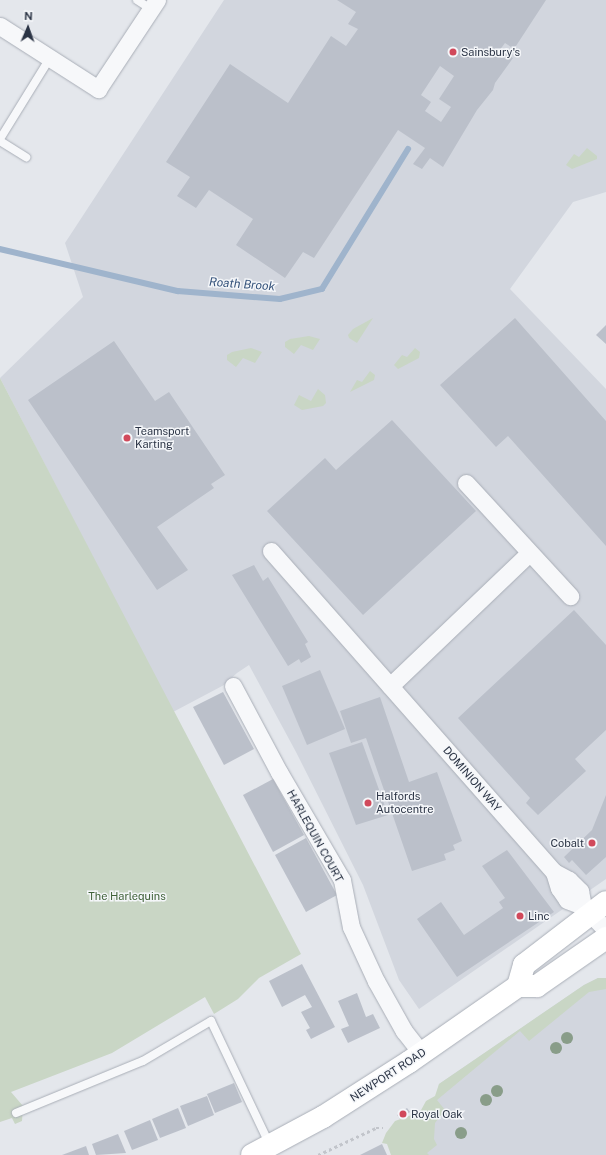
<!DOCTYPE html>
<html>
<head>
<meta charset="utf-8">
<style>
	body { margin:0 }
	#map { position:relative; width:606px; height:1155px; overflow:hidden; background:#e4e7ec; font-family:"Public Sans",sans-serif }
	div>[style] { position:absolute }
	[style*='--x'] { left:calc(var(--x)*1px); top:calc(var(--y)*1px); width:calc(var(--w)*1px); rotate:calc(var(--a)*1deg) }
	.built>* { inset:0; background:#d2d6de }
	.green>* { inset:0; background:#c9d6c5 }
	.stream>* { height:5.5px; margin:-2.75px; padding:0 2.75px; transform-origin:2.75px; border-radius:2.75px; background:#9fb4cc }
	.building>* { inset:0; background:#bbc0ca }
	.path>* { height:2.5px; margin-top:-1.25px; transform-origin:0; background:repeating-linear-gradient(90deg,#c2c5cb 0 3px,transparent 0 6px) }
	.roads { filter:drop-shadow(0 0 1px #a9aeb7) drop-shadow(0 0 1px #a9aeb7) }
	.service>* { height:8px; margin:-4px; padding:0 4px; transform-origin:4px; border-radius:4px; background:#f7f8fa }
	.minor>* { height:17px; margin:-8.5px; padding:0 8.5px; transform-origin:8.5px; border-radius:8.5px; background:#f7f8fa }
	.primary>* { height:22px; margin:-11px; padding:0 11px; transform-origin:11px; border-radius:11px; background:#fff }
	.trees>* { width:12px; height:12px; margin:-6px; border-radius:50%; background:#899d89 }
	.dots>* { width:11px; height:11px; translate:-50% -50%; box-sizing:border-box; border:2px solid #f4f6f9; border-radius:50% }
	span { translate:-50% -50%; white-space:nowrap; text-align:center; line-height:1.15; -webkit-text-stroke:3px #f4f6f9; paint-order:stroke }
	.poi-label { font-size:11px; color:#2b3445 }
	.left { translate:0 -50%; text-align:left }
	.right { translate:-100% -50%; text-align:right }
	.street-label { font-size:11px; color:#2b3445 }
	.park-label { font-size:11px; color:#3f6138 }
	.water-label { font-size:12px; color:#34527a; font-style:italic }
	.north { position:absolute; left:8px; top:8px; width:40px; height:40px; -webkit-text-stroke:3px #f4f6f9; paint-order:stroke; rotate:2deg; font-size:11px; font-weight:700; line-height:16px; text-align:center; color:#2b3445 }
	.north::after { content:''; display:block; margin:auto; width:14px; height:18px; background:#2b3445; clip-path:polygon(50% 0,100% 100%,50% 72%,0 100%) }
</style>
</head>
<body>
<div id="map">
	<div class="built">
		<i style="clip-path:polygon(224px 0,606px 0,606px 192px,573px 202px,510px 289px,606px 389px,606px 879px,419px 1009px,399px 980px,363px 885px,296px 752px,249px 665px,237px 673px,224px 685px,173px 712px,0 378px,83px 297px,65px 243px)"></i>
		<i style="clip-path:polygon(598px 978px,606px 978px,606px 1155px,425px 1155px,439px 1084px,584px 985px)"></i>
	</div>
	<div class="green">
		<i style="clip-path:polygon(587px 148px,597px 156px,597px 159px,572px 169px,566px 165px,574px 154px,579px 157px)"></i>
		<i style="clip-path:polygon(373px 318px,357px 343px,349px 338px,348px 335px,353px 329px)"></i>
		<i style="clip-path:polygon(309px 336px,320px 339px,313px 350px,301px 345px,294px 354px,285px 347px,285px 342px,290px 339px)"></i>
		<i style="clip-path:polygon(251px 348px,262px 352px,255px 363px,243px 358px,236px 367px,227px 360px,227px 355px,232px 352px)"></i>
		<i style="clip-path:polygon(415px 348px,420px 352px,419px 358px,398px 369px,394px 365px,402px 355px,407px 357px)"></i>
		<i style="clip-path:polygon(370px 371px,375px 375px,374px 380px,350px 392px,357px 380px,362px 382px)"></i>
		<i style="clip-path:polygon(0 378px,301px 954px,259px 978px,238px 999px,214px 1014px,205px 997px,112px 1053px,11px 1092px,23px 1106px,22px 1121px,15px 1124px,12px 1118px,0 1122px)"></i>
		<i style="clip-path:polygon(318px 389px,325px 395px,326px 403px,323px 406px,302px 410px,294px 405px,299px 395px,311px 401px)"></i>
		<i style="clip-path:polygon(598px 978px,606px 978px,606px 989px,589px 992px,529px 1041px,520px 1031px,437px 1100px,445px 1110px,435px 1123px,434px 1139px,437px 1145px,427px 1153px,429px 1155px,391px 1155px,387px 1144px,382px 1143px,386px 1133px,395px 1121px,420px 1112px,426px 1101px,435px 1096px,439px 1084px,584px 985px)"></i>
	</div>
	<div class="stream">
		<i style="--x:0;--y:249;--w:183;--a:13.3"></i>
		<i style="--x:178;--y:291;--w:102;--a:4.5"></i>
		<i style="--x:280;--y:299;--w:43;--a:-13.4"></i>
		<i style="--x:322;--y:289;--w:164;--a:-58.4"></i>
	</div>
	<div class="building">
		<i style="clip-path:polygon(evenodd,337px 0,546px 0,514px 49px,505px 43px,499px 51px,513px 58px,495px 83px,493px 90px,477px 110px,443px 167px,430px 158px,422px 169px,413px 164px,425px 148px,398px 130px,314px 258px,303px 252px,285px 278px,236px 245px,253px 219px,209px 190px,196px 208px,177px 196px,190px 177px,166px 162px,230px 64px,288px 103px,331px 36px,346px 46px,358px 29px,348px 24px,356px 12px,337px 0,440px 66px,454px 76px,439px 99px,451px 107px,441px 122px,425px 111px,431px 102px,421px 95px,440px 66px)"></i>
		<i style="clip-path:polygon(515px 318px,606px 421px,606px 546px,508px 436px,496px 447px,440px 385px)"></i>
		<i style="clip-path:polygon(606px 325px,606px 344px,596px 335px)"></i>
		<i style="clip-path:polygon(114px 341px,155px 401px,169px 392px,225px 475px,211px 484px,214px 488px,157px 527px,188px 570px,157px 590px,28px 400px)"></i>
		<i style="clip-path:polygon(392px 420px,476px 511px,363px 615px,267px 511px,325px 458px,336px 470px)"></i>
		<i style="clip-path:polygon(254px 565px,263px 581px,268px 577px,308px 642px,305px 644px,311px 657px,301px 663px,299px 659px,288px 666px,232px 575px)"></i>
		<i style="clip-path:polygon(574px 610px,606px 645px,606px 730px,575px 759px,586px 771px,538px 815px,526px 803px,530px 798px,458px 718px)"></i>
		<i style="clip-path:polygon(320px 670px,345px 729px,307px 745px,282px 686px)"></i>
		<i style="clip-path:polygon(223px 692px,254px 749px,224px 765px,193px 707px)"></i>
		<i style="clip-path:polygon(380px 697px,409px 782px,437px 772px,462px 841px,453px 845px,455px 850px,444px 854px,446px 860px,412px 871px,366px 738px,351px 743px,340px 711px)"></i>
		<i style="clip-path:polygon(362px 742px,388px 815px,356px 825px,329px 753px)"></i>
		<i style="clip-path:polygon(273px 779px,304px 835px,273px 852px,243px 795px)"></i>
		<i style="clip-path:polygon(606px 795px,606px 857px,586px 875px,572px 860px,569px 863px,564px 857px,592px 830px)"></i>
		<i style="clip-path:polygon(306px 838px,337px 895px,306px 912px,275px 855px)"></i>
		<i style="clip-path:polygon(507px 850px,554px 912px,457px 977px,417px 919px,441px 902px,464px 935px,503px 908px,499px 902px,505px 898px,482px 866px)"></i>
		<i style="clip-path:polygon(302px 964px,335px 1027px,311px 1039px,306px 1030px,310px 1028px,301px 1012px,312px 1007px,305px 995px,282px 1007px,269px 981px)"></i>
		<i style="clip-path:polygon(357px 993px,366px 1017px,373px 1014px,380px 1028px,348px 1043px,341px 1029px,349px 1026px,338px 1001px)"></i>
		<i style="clip-path:polygon(234px 1083px,242px 1102px,215px 1113px,207px 1094px)"></i>
		<i style="clip-path:polygon(207px 1096px,214px 1115px,188px 1126px,180px 1106px)"></i>
		<i style="clip-path:polygon(178px 1108px,186px 1128px,160px 1138px,152px 1119px)"></i>
		<i style="clip-path:polygon(407px 1108px,410px 1112px,400px 1119px,397px 1115px)"></i>
		<i style="clip-path:polygon(150px 1120px,158px 1140px,132px 1150px,124px 1131px)"></i>
		<i style="clip-path:polygon(118px 1134px,126px 1153px,96px 1155px,92px 1144px)"></i>
		<i style="clip-path:polygon(382px 1144px,387px 1155px,360px 1155px)"></i>
		<i style="clip-path:polygon(86px 1146px,89px 1155px,62px 1155px)"></i>
	</div>
	<div class="path">
		<i style="--x:318;--y:1155;--w:64;--a:-25"></i>
		<i style="--x:376;--y:1128;--w:7;--a:0"></i>
	</div>
	<div class="roads">
		<div class="service">
			<i style="--x:137;--y:0;--w:17;--a:33"></i>
			<i style="--x:0;--y:139;--w:95;--a:-58.3"></i>
			<i style="--x:0;--y:141;--w:31;--a:32"></i>
			<i style="--x:16;--y:1113;--w:137;--a:-22.3"></i>
			<i style="--x:143;--y:1061;--w:79;--a:-30.5"></i>
			<i style="--x:211;--y:1021;--w:137;--a:64.6"></i>
		</div>
		<div class="minor">
			<i style="--x:0;--y:26;--w:117;--a:32.7"></i>
			<i style="--x:98;--y:89;--w:107;--a:-56.5"></i>
			<i style="--x:466;--y:483;--w:154;--a:47.4"></i>
			<i style="--x:271;--y:551;--w:428;--a:48.6"></i>
			<i style="--x:554;--y:872;--w:17;--a:28"></i>
			<i style="--x:569;--y:880;--w:16;--a:45"></i>
			<i style="--x:580;--y:891;--w:15;--a:79"></i>
			<i style="--x:233;--y:686;--w:98;--a:61.9"></i>
			<i style="--x:279;--y:772;--w:125;--a:59.7"></i>
			<i style="--x:342;--y:880;--w:48;--a:79.2"></i>
			<i style="--x:351;--y:927;--w:60;--a:65.2"></i>
			<i style="--x:376;--y:981;--w:57;--a:60.8"></i>
			<i style="--x:404;--y:1031;--w:28;--a:52"></i>
			<i style="--x:390;--y:686;--w:192;--a:-43.7"></i>
			<i style="--x:554;--y:872;--w:17;--a:73"></i>
			<i style="--x:559;--y:888;--w:14;--a:56"></i>
			<i style="--x:567;--y:900;--w:17;--a:21"></i>
			<i style="--x:583;--y:906;--w:33;--a:46"></i>
		</div>
		<div class="primary">
			<i style="--x:518;--y:986;--w:22;--a:-74"></i>
			<i style="--x:524;--y:965;--w:103;--a:-37.5"></i>
			<i style="--x:252;--y:1155;--w:81;--a:-28.2"></i>
			<i style="--x:323;--y:1117;--w:102;--a:-32.6"></i>
			<i style="--x:409;--y:1062;--w:133;--a:-34.9"></i>
			<i style="--x:518;--y:986;--w:19;--a:0"></i>
			<i style="--x:537;--y:986;--w:84;--a:-34.8"></i>
		</div>
	</div>
	<div class="trees">
		<i style="left:567px;top:1038px"></i>
		<i style="left:556px;top:1048px"></i>
		<i style="left:497px;top:1091px"></i>
		<i style="left:486px;top:1100px"></i>
		<i style="left:461px;top:1133px"></i>
	</div>
	<div class="dots">
		<i style="left:453px;top:52px;background:#d1495b"></i>
		<i style="left:127px;top:438px;background:#d1495b"></i>
		<i style="left:368px;top:803px;background:#d1495b"></i>
		<i style="left:592px;top:843px;background:#d1495b"></i>
		<i style="left:520px;top:916px;background:#d1495b"></i>
		<i style="left:403px;top:1114px;background:#d1495b"></i>
	</div>
	<div class="poi-label">
		<span class="left" style="left:461px;top:52px">Sainsbury's</span>
		<span class="left" style="left:135px;top:438px">Teamsport<br>Karting</span>
		<span class="left" style="left:376px;top:803px">Halfords<br>Autocentre</span>
		<span class="right" style="left:584px;top:843px">Cobalt</span>
		<span class="left" style="left:528px;top:916px">Linc</span>
		<span class="left" style="left:411px;top:1114px">Royal Oak</span>
	</div>
	<div class="street-label">
		<span style="left:472px;top:779px;rotate:49deg">DOMINION WAY</span>
		<span style="left:315px;top:836px;rotate:61deg">HARLEQUIN COURT</span>
		<span style="left:388px;top:1075px;rotate:-33deg">NEWPORT ROAD</span>
	</div>
	<div class="park-label">
		<span style="left:127px;top:896px">The Harlequins</span>
	</div>
	<div class="water-label">
		<span style="left:242px;top:285px;rotate:4deg">Roath Brook</span>
	</div>
	<div class="north">N</div>
</div>
</body>
</html>
